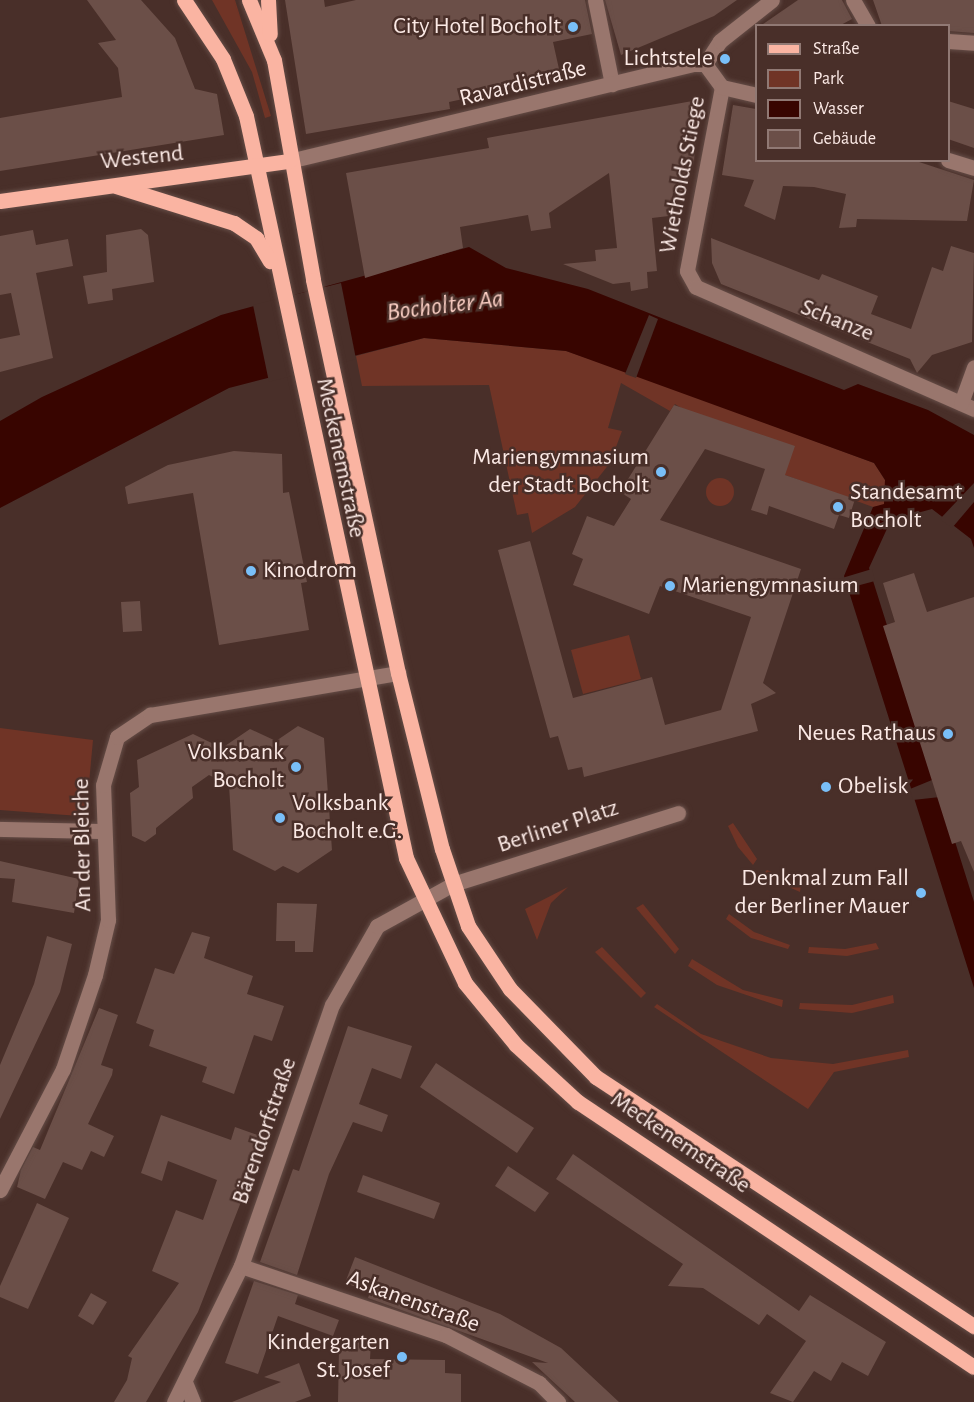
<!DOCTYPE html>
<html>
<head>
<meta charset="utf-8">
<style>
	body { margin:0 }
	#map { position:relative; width:974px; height:1402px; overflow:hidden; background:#492f29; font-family:"Alegreya Sans",sans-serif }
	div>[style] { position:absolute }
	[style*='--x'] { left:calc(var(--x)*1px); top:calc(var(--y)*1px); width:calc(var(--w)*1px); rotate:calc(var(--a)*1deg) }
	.green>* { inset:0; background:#703426 }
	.round { border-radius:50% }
	.water>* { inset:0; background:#380500 }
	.pier>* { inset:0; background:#492f29 }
	.building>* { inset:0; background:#6b4f48 }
	.roads { filter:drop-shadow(0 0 2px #654d47) drop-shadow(0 0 2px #654d47) }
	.minor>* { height:15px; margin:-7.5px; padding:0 7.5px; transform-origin:7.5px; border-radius:7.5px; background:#99766d }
	.major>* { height:15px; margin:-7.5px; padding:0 7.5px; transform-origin:7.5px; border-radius:7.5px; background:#fab4a2 }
	.dots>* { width:16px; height:16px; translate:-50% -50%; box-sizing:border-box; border:3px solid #492f29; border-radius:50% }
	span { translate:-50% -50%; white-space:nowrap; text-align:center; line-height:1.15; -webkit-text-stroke:5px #492f29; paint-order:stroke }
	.poi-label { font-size:24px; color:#fbe9e5 }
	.right { translate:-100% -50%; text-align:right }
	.left { translate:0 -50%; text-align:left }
	.street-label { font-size:24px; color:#fbe9e5 }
	.water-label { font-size:26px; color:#facec3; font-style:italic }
	.legend { position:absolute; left:755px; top:24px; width:195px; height:138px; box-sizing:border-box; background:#492f29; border:2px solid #907974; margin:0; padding:8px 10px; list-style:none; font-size:18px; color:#fbe9e5 }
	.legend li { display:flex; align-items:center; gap:12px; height:30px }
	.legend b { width:30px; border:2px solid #907974 }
</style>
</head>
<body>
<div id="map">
	<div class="green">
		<i style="clip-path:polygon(212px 0,235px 0,271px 116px,265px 118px,252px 72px)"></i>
		<i style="clip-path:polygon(424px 338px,566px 351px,625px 371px,874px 463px,885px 480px,884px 505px,873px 507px,785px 475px,675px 404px,670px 411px,621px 383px,608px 428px,622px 431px,610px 463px,575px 507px,532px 533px,528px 513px,517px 515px,489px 385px,362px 386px,356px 356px)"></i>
		<i class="round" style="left:706px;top:478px;width:28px;height:28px"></i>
		<i style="clip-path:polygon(629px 635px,641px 679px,583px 694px,571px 650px)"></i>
		<i style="clip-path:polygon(0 728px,93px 740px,87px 805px,79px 816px,0 810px)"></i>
		<i style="clip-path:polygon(733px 823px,757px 859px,753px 865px,738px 847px,728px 826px)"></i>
		<i style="clip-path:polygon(767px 870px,801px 884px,800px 892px,762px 875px)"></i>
		<i style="clip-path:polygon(568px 887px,551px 903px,537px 940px,525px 909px)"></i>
		<i style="clip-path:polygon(643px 904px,679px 949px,675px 954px,636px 908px)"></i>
		<i style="clip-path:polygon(729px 914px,754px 932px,790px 945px,788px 949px,751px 938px,726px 919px)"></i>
		<i style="clip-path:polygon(876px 943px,879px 949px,847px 956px,808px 953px,809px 947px,845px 949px)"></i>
		<i style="clip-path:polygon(602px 947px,646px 993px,641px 998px,595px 952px)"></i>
		<i style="clip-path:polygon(692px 959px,743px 990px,783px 1000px,782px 1007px,717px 985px,688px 966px)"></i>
		<i style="clip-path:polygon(893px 995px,894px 1003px,852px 1013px,799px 1009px,800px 1003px,852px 1005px)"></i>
		<i style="clip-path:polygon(657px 1004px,701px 1034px,771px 1058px,833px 1064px,908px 1050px,909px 1057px,834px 1072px,808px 1109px,654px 1007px)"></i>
	</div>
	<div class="water">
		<i style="clip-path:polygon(469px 247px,506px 268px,588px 289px,844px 390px,858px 384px,928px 410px,974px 435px,974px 548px,971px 539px,932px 509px,891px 520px,869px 568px,974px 902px,974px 988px,844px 576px,873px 507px,884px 504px,885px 480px,874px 463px,566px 351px,424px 338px,229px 388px,0 508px,0 421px,42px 397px,221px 315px)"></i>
	</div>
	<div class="pier">
		<i style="clip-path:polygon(341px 283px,356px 359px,269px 382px,253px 305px)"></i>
		<i style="clip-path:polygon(649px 315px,658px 319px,636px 378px,625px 374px)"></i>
		<i style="clip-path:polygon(974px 483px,974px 502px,952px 528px,940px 519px)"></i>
		<i style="clip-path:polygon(872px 569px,875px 581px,845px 589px,842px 578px)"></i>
		<i style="clip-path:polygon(932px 780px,940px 797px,913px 800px,910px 789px)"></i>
	</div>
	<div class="building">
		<i style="clip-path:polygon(87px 0,141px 0,175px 38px,195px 89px,217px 94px,224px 135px,0 171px,0 118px,122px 97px,118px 68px,98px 43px,116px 40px)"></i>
		<i style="clip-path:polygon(285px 0,324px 0,325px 7px,356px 0,585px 0,592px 34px,553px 42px,561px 78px,449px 102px,450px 109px,306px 134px)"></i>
		<i style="clip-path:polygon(605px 0,737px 0,714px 16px,621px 55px)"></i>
		<i style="clip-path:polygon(798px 0,842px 0,852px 19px,839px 26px,760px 26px)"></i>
		<i style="clip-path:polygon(873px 0,974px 0,974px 33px,948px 31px,948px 26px,882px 26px)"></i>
		<i style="clip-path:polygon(698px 100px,694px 162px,685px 191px,673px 193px,669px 216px,652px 218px,657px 271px,647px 272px,648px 288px,631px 291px,630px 282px,613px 284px,563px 264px,596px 261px,595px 250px,617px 248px,609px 173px,549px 213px,551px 228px,531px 231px,528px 215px,460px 227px,463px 248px,365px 278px,346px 173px,489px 148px,487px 138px)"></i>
		<i style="clip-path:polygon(948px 101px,974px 109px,974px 148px,948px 139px)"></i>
		<i style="clip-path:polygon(733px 105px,756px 109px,756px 160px,913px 160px,974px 180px,967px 221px,857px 219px,856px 227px,839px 228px,846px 194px,814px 187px,783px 186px,775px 220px,744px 206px,754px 180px,722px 175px)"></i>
		<i style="clip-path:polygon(141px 229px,148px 235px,154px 282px,112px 289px,113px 300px,88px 304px,83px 276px,107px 272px,106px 235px)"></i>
		<i style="clip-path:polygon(33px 230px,36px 245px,68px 239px,73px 266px,36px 273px,53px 358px,0 372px,0 339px,20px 335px,11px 293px,0 295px,0 236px)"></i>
		<i style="clip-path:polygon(711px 238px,819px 280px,822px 274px,878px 296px,871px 314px,911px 329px,932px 267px,943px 271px,951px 246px,974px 253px,972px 342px,932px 355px,917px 373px,910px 359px,721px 284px,712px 263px)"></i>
		<i style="clip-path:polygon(674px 405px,795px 446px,785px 475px,855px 499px,849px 518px,839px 515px,834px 529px,769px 506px,767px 515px,751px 510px,765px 469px,705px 449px,660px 520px,801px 569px,763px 683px,776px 693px,751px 704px,758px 731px,584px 777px,582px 767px,568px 770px,558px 736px,550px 738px,498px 550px,530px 541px,573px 698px,652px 677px,665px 725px,721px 710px,751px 617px,660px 586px,649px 614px,573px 585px,583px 559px,572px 554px,587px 516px,614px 526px,631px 499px,620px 492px)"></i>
		<i style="clip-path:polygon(234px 451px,282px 454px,283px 493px,289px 492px,307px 582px,301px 583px,309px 630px,219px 645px,193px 493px,128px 504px,125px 487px,168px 465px)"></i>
		<i style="clip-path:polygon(914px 573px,927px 612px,974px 597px,974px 872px,961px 841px,952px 844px,883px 626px,895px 622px,883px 583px)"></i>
		<i style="clip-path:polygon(140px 601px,142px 631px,123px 632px,121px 602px)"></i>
		<i style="clip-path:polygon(298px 726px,324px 738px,332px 850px,298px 873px,283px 866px,275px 871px,233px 850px,229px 785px,209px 775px,192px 787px,193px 798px,156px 828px,156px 834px,145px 842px,132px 836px,130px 793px,139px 787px,137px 760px,193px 734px,222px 748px,250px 729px,276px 741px)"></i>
		<i style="clip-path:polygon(0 861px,79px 879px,74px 913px,12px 902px,15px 879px,0 878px)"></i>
		<i style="clip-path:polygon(277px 903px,317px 904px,313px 952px,295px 952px,295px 941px,276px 941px)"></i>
		<i style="clip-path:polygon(192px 932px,210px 937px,204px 958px,253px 976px,247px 994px,284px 1006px,272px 1041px,254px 1035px,234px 1094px,202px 1082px,207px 1067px,149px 1046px,154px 1030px,136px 1023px,155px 968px,174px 974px)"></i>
		<i style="clip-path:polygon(47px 936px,72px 944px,60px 992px,0 1119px,0 1065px,34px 984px)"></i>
		<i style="clip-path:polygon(99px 1008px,118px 1015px,101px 1065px,113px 1069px,112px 1075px,88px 1124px,114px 1136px,104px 1157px,91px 1151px,82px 1170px,63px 1162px,45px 1199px,17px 1187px,21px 1170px,33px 1147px,40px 1150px)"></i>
		<i style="clip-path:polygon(348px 1026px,412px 1046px,401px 1079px,372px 1068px,359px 1104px,388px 1115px,382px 1132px,353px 1122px,329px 1174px,297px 1275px,260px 1262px,293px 1169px,299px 1171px)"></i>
		<i style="clip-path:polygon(436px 1063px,534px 1128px,517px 1153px,420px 1087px)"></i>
		<i style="clip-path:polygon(161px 1115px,231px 1140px,235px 1127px,266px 1138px,198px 1312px,146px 1402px,114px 1402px,127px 1380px,132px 1358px,128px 1356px,179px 1283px,152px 1271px,176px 1210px,203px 1220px,217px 1180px,168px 1161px,162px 1181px,141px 1173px)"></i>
		<i style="clip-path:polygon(573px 1154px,799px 1311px,810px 1295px,886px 1342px,868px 1376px,842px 1362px,831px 1381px,814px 1371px,793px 1402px,770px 1393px,806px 1341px,767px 1314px,759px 1325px,703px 1288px,668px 1286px,683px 1264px,556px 1179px)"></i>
		<i style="clip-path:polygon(508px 1166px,549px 1193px,535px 1212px,495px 1186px)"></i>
		<i style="clip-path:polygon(363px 1175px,440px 1203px,434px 1219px,357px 1192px)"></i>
		<i style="clip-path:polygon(37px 1203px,69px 1218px,28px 1309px,0 1297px,0 1286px)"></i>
		<i style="clip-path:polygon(355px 1257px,500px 1314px,561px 1348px,619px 1402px,575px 1402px,532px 1362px,548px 1363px,368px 1298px,370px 1292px,345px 1283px)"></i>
		<i style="clip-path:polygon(254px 1281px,298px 1295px,295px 1304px,339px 1320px,333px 1336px,278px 1316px,258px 1374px,225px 1363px)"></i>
		<i style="clip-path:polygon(91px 1293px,107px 1302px,93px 1325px,78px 1316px)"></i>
		<i style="clip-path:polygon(355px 1342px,371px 1342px,370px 1359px,445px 1360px,445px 1373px,461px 1374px,461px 1402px,338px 1402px,339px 1348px)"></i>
		<i style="clip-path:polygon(299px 1363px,311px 1396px,295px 1402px,232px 1402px,281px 1382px,264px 1377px)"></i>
	</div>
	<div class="roads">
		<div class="minor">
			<i style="--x:595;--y:0;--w:86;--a:78.6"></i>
			<i style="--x:853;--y:0;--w:30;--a:60"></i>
			<i style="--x:948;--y:41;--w:26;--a:4"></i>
			<i style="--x:705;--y:64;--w:27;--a:-57"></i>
			<i style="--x:720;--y:41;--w:66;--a:-38.3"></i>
			<i style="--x:722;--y:87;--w:187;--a:100.8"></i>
			<i style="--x:687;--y:271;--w:18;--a:61"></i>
			<i style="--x:696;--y:287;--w:304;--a:23.7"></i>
			<i style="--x:948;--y:160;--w:27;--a:17"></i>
			<i style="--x:289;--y:161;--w:416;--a:-13.5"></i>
			<i style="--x:694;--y:64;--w:11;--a:0"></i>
			<i style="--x:705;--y:64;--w:29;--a:54"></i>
			<i style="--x:722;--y:87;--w:35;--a:13"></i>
			<i style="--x:961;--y:403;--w:38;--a:-70"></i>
			<i style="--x:0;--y:829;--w:104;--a:1.1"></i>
			<i style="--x:0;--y:1190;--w:136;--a:-62.5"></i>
			<i style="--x:63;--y:1069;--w:99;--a:-71.2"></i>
			<i style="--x:95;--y:975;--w:57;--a:-76.7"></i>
			<i style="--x:108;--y:920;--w:135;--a:-92.1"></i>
			<i style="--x:103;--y:785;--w:50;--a:-73.7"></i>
			<i style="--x:117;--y:737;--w:40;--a:-34"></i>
			<i style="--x:150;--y:715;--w:252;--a:-9.6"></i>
			<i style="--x:241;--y:1266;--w:216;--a:18.6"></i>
			<i style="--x:446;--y:1335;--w:105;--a:27.3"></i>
			<i style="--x:539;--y:1383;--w:27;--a:45"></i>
			<i style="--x:185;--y:1382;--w:22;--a:68"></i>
			<i style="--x:174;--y:1402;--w:152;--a:-63.8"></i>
			<i style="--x:241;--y:1266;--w:276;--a:-70.8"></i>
			<i style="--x:332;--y:1005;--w:91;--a:-60.3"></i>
			<i style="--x:377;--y:926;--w:87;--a:-28.9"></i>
			<i style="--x:453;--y:884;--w:236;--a:-17.5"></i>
		</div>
		<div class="major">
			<i style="--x:184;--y:0;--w:71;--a:56.5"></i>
			<i style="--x:223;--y:59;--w:61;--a:68"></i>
			<i style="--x:246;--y:116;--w:759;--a:77.83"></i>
			<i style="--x:406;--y:858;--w:138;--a:64.7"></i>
			<i style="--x:465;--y:983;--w:80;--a:50.6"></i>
			<i style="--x:516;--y:1045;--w:84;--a:42.6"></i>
			<i style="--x:578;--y:1102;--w:476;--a:33.8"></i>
			<i style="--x:249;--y:0;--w:65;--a:67.4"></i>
			<i style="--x:274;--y:60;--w:223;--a:79.9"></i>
			<i style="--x:313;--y:280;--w:402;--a:77.8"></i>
			<i style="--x:398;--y:673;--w:181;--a:76"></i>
			<i style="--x:442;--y:849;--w:81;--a:71.3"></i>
			<i style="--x:468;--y:926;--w:76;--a:56.3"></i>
			<i style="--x:510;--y:989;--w:123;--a:45.7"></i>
			<i style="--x:596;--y:1077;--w:453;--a:33.4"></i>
			<i style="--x:268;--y:0;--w:34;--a:87"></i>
			<i style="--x:116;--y:186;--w:124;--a:17.4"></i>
			<i style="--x:234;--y:223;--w:27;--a:34"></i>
			<i style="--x:256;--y:238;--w:27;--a:59"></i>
			<i style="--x:0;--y:201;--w:292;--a:-7.9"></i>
		</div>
	</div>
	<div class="dots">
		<i style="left:573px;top:27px;background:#79bff8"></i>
		<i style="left:725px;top:59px;background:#79bff8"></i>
		<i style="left:661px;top:472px;background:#79bff8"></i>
		<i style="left:838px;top:507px;background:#79bff8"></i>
		<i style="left:251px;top:571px;background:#79bff8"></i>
		<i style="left:670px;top:586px;background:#79bff8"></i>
		<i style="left:948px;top:734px;background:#79bff8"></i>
		<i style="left:296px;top:767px;background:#79bff8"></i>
		<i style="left:826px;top:787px;background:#79bff8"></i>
		<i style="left:280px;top:818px;background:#79bff8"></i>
		<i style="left:921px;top:893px;background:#79bff8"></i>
		<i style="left:402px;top:1357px;background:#79bff8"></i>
	</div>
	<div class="poi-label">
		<span class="right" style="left:561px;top:27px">City Hotel Bocholt</span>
		<span class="right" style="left:713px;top:59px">Lichtstele</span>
		<span class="right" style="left:649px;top:472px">Mariengymnasium<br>der Stadt Bocholt</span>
		<span class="left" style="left:850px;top:507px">Standesamt<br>Bocholt</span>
		<span class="left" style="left:263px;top:571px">Kinodrom</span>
		<span class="left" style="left:682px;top:586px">Mariengymnasium</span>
		<span class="right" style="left:936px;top:734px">Neues Rathaus</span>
		<span class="right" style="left:284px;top:767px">Volksbank<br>Bocholt</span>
		<span class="left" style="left:838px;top:787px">Obelisk</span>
		<span class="left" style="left:292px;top:818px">Volksbank<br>Bocholt e.G.</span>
		<span class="right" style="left:909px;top:893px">Denkmal zum Fall<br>der Berliner Mauer</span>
		<span class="right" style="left:390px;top:1357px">Kindergarten<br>St. Josef</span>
	</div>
	<div class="street-label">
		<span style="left:523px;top:84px;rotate:-14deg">Ravardistraße</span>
		<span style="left:142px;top:158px;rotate:-6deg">Westend</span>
		<span style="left:683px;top:175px;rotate:-79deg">Wietholds Stiege</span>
		<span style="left:837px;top:321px;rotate:22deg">Schanze</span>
		<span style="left:340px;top:458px;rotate:78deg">Meckenemstraße</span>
		<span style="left:558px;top:827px;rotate:-18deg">Berliner Platz</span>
		<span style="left:83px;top:845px;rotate:-91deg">An der Bleiche</span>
		<span style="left:265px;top:1131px;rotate:-71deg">Bärendorfstraße</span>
		<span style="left:680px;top:1143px;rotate:34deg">Meckenemstraße</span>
		<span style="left:413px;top:1302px;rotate:20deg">Askanenstraße</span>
	</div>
	<div class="water-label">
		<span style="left:445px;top:306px;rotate:-7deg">Bocholter Aa</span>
	</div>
	<ul class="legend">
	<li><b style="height:8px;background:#fab4a2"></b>Straße</li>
	<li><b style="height:16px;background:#703426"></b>Park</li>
	<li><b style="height:16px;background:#380500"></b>Wasser</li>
	<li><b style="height:16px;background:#6b4f48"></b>Gebäude</li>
	</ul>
</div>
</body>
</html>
